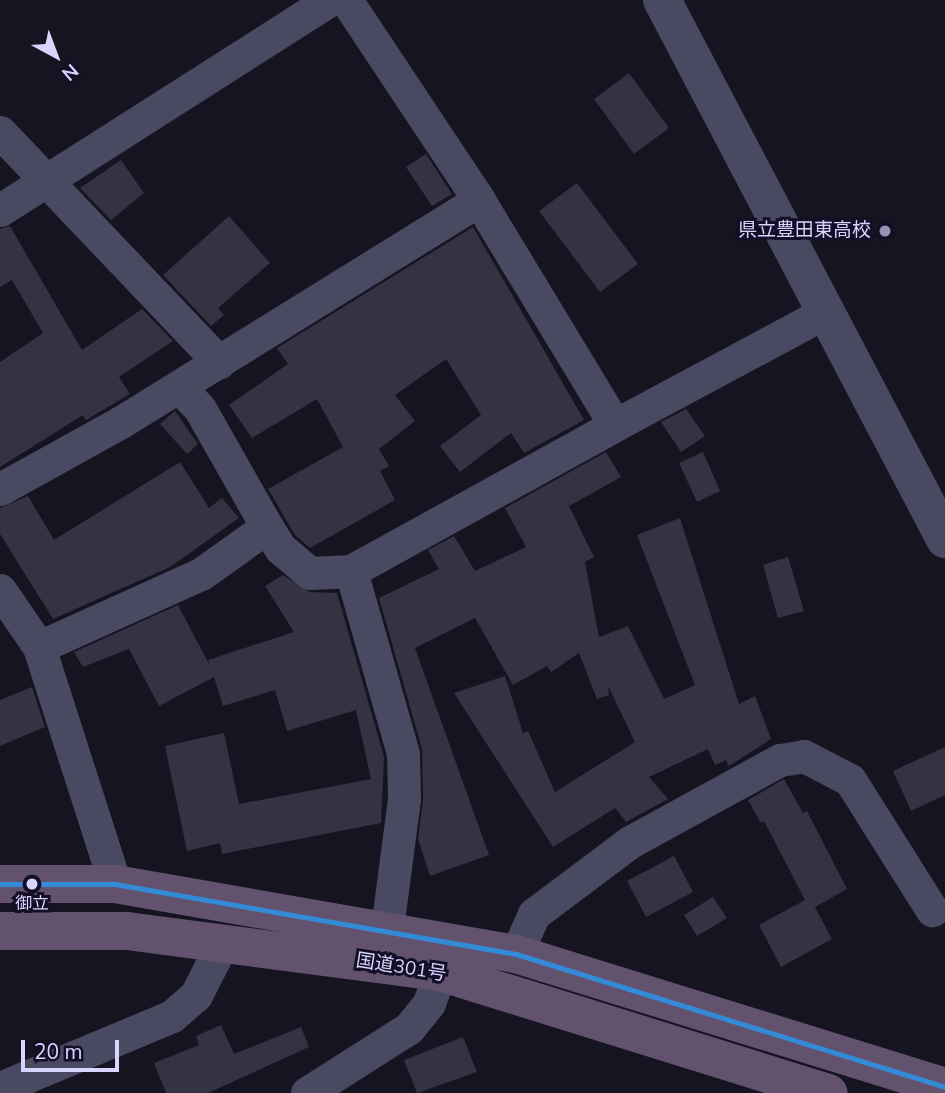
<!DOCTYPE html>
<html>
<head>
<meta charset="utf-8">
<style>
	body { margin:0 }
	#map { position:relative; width:945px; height:1093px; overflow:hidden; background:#161421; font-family:"Nunito Sans","Noto Sans JP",sans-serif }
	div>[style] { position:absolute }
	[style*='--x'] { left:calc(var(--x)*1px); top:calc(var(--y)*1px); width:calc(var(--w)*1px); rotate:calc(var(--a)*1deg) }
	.building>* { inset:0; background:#343243 }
	.minor>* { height:33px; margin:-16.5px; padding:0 16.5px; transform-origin:16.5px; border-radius:16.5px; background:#4a4962 }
	.tertiary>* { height:38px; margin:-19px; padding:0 19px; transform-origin:19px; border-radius:19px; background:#4a4962 }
	.trunk>* { height:38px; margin:-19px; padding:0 19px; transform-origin:19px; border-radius:19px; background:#62526e }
	.bus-1>* { height:5px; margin:-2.5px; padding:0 2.5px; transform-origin:2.5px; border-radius:2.5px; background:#338bd7 }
	.dots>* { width:19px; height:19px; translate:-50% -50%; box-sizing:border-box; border:4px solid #130f26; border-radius:50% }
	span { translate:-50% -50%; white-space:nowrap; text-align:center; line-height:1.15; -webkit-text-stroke:6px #130f26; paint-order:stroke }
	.bus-label { font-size:17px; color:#d9d4ff }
	.poi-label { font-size:19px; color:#d9d4ff }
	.right { translate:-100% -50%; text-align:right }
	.street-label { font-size:19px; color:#d9d4ff }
	.north { position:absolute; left:21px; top:21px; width:70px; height:70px; -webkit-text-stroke:5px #130f26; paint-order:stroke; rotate:139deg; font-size:19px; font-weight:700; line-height:28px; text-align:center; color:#d9d4ff }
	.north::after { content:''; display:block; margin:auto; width:24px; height:32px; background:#d9d4ff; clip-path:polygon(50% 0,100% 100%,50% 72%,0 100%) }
	.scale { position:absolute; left:21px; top:1040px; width:98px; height:32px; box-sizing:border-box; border:4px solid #d9d4ff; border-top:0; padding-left:9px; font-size:21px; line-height:24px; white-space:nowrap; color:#d9d4ff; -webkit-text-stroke:5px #130f26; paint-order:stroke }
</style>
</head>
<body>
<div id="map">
	<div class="building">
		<i style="clip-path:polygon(629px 73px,669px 128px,634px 154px,594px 99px)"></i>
		<i style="clip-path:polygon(426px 154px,452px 194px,432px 206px,406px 167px)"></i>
		<i style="clip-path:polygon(121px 160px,144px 193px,111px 220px,80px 188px)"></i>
		<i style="clip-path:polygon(577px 183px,638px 264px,600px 292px,539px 211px)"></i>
		<i style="clip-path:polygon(229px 216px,270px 263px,218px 308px,224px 315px,211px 326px,163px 275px)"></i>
		<i style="clip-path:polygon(10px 226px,82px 350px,142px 309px,173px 341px,119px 377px,130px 394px,86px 420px,83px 415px,0 467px,0 362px,43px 333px,12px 280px,0 287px,0 229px)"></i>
		<i style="clip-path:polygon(473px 227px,584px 420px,524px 453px,511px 433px,460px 472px,440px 446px,481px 415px,446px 359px,395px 395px,415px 421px,379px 449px,389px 466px,380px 471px,395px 500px,310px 548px,295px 535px,268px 489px,343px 447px,317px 399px,252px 438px,229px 405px,288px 364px,277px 348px)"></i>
		<i style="clip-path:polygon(686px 409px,705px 436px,681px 452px,661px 422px)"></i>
		<i style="clip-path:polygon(175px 411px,198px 444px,187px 454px,160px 424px)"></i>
		<i style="clip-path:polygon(606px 452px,621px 477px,569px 506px,594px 557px,585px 562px,599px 637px,628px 626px,664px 699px,695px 685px,637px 535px,680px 518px,739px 704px,755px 696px,771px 739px,729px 766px,726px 760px,715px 765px,708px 749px,649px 777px,668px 799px,626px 822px,615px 808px,553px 847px,454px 693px,505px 676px,523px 733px,528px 731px,555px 792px,635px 742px,608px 686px,609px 695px,597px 699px,579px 653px,551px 672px,547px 666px,513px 685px,475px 618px,415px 648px,489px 855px,430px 876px,418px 839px,423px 799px,422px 749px,379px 598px,439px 569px,428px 550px,454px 536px,475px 571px,526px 547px,505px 508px)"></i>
		<i style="clip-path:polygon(703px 452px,720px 491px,697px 502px,679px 463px)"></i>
		<i style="clip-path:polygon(180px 462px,209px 508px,222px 498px,239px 518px,170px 567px,53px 619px,0 534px,0 508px,28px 496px,54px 540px)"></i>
		<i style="clip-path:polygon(788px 557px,804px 611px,778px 618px,763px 565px)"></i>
		<i style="clip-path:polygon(283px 575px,310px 592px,337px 593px,384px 757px,381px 823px,222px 854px,220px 843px,187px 851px,165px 746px,224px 733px,239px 804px,371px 779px,356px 710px,287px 731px,275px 690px,223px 706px,214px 677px,159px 706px,129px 649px,83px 667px,74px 652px,178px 605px,210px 666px,208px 660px,294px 632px,265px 586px)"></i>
		<i style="clip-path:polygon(32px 687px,45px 727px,0 746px,0 700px)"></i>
		<i style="clip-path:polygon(945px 747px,945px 795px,911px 811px,893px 771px)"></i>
		<i style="clip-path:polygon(784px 779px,803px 813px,807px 811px,847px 889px,815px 907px,832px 939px,781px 967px,759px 925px,805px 900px,764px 821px,761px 823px,748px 800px)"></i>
		<i style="clip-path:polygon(674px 856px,693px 892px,646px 917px,627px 881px)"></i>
		<i style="clip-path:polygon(713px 897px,727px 918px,697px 936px,684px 915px)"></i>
		<i style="clip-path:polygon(221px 1025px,234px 1054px,301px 1027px,309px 1047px,208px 1093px,166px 1093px,154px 1063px,199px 1045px,196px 1036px)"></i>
		<i style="clip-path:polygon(463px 1037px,477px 1072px,417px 1093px,404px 1060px)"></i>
	</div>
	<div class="minor">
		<i style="--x:0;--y:132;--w:318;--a:46.4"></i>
		<i style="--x:0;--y:210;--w:391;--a:-32.5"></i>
		<i style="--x:179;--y:387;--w:30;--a:46"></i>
		<i style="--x:200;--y:409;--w:136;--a:60.4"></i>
		<i style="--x:615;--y:425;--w:237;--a:-28.2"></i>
		<i style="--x:0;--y:489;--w:138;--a:-29"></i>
		<i style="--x:121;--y:422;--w:421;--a:-31.8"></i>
		<i style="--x:351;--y:571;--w:190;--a:74.1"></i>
		<i style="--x:403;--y:754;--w:45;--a:88.7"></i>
		<i style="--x:404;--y:799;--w:131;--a:97.5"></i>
		<i style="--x:0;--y:590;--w:69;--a:55.6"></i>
		<i style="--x:39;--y:647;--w:249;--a:72.2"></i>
		<i style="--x:39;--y:647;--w:178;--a:-24.3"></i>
		<i style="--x:201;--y:574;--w:81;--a:-35.5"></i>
		<i style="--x:267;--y:527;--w:25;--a:58"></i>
		<i style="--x:280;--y:548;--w:39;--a:40"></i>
		<i style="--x:310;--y:573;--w:41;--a:-2.8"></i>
		<i style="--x:351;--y:571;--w:302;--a:-28.9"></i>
		<i style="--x:615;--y:425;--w:263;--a:-121.2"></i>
		<i style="--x:479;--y:200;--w:240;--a:-123.6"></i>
		<i style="--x:516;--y:954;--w:44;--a:-65.8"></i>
		<i style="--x:534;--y:914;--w:120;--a:-36.9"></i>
		<i style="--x:630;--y:842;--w:171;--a:-28.7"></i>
		<i style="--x:780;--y:760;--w:24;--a:-9"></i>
		<i style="--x:804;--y:756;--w:52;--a:27.6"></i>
		<i style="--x:850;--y:780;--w:154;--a:57.8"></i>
		<i style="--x:0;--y:1088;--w:186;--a:-22.7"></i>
		<i style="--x:172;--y:1016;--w:32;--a:-41"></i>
		<i style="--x:196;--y:995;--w:59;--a:-63"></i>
		<i style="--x:307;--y:1093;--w:121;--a:-32.5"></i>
		<i style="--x:409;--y:1028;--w:32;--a:-51"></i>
		<i style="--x:429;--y:1003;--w:33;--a:-70"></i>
	</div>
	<div class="tertiary">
		<i style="--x:662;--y:0;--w:609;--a:62.3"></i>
	</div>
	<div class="trunk">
		<i style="--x:0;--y:884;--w:115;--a:0"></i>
		<i style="--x:115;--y:884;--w:407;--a:9.9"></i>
		<i style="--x:516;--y:954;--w:449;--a:17.2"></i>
		<i style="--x:0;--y:931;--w:127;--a:0"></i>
		<i style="--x:127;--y:931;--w:316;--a:7.5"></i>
		<i style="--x:440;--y:972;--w:407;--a:17.3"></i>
	</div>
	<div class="bus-1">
		<i style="--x:0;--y:884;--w:115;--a:0"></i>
		<i style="--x:115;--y:884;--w:407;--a:9.9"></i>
		<i style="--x:516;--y:954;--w:449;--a:17.2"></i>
	</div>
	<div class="dots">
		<i style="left:885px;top:231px;background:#9591b1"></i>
		<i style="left:32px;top:884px;background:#d9d4ff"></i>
	</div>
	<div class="bus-label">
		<span style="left:32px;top:904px">御立</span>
	</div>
	<div class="poi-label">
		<span class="right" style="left:871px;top:231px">県立豊田東高校</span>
	</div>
	<div class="street-label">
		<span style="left:401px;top:968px;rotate:9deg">国道301号</span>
	</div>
	<div class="north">N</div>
	<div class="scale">20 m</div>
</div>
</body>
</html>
